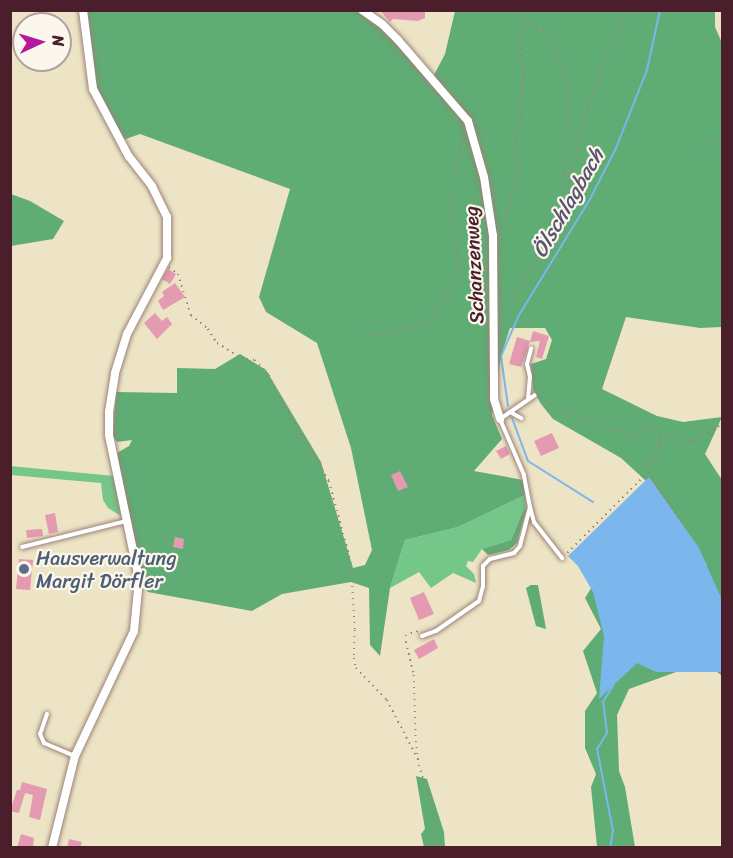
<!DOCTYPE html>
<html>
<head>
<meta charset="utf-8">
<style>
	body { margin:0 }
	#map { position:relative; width:733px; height:858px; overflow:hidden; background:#ede4c5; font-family:Sriracha,sans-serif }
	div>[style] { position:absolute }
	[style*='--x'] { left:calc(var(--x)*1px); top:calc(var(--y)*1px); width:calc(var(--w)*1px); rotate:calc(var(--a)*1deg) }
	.green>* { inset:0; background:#75c789 }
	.forest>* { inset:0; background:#60ac75 }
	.water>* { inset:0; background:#7bb6ec }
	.stream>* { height:2px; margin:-1px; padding:0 1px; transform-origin:1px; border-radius:1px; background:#7bb6ec }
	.building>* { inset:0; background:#e49ab0 }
	.path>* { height:1.5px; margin-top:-0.75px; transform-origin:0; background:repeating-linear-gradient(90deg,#9c8278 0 1.5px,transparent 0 6px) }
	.roads { filter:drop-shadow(0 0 2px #9c8278) drop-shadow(0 0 2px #9c8278) }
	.lane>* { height:4px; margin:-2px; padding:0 2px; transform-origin:2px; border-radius:2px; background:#fff }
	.street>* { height:8px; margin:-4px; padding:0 4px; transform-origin:4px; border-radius:4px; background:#fff }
	.dots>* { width:16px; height:16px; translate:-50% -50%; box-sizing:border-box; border:3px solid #fbf7ec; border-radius:50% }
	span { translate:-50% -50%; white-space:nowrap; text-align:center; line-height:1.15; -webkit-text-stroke:4.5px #fbf7ec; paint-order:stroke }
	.street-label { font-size:20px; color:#4a1f2b }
	.service-label { font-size:20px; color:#4e5e75 }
	.left { translate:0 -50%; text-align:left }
	.water-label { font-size:21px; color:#5b546f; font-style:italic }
	.frame { position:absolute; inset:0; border:12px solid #4a1f2b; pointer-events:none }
	.north { position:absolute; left:12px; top:12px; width:60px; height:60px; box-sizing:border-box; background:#fbf7ec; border:2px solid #b4a19f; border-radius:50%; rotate:86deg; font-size:16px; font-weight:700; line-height:24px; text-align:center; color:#4a1f2b }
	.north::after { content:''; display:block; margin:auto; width:21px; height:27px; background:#b5179e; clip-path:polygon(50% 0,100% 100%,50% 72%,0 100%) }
</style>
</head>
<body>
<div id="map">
	<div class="green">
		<i style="clip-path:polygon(10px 466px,114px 476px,121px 516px,108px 508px,103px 500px,101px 483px,11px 475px)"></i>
		<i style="clip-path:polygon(525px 495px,527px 512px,525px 514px,523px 510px,511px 540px,482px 549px,473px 562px,468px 561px,466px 566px,474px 574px,476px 583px,453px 573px,431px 588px,419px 572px,390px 588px,405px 540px,458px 527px)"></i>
	</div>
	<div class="forest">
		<i style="clip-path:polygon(83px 11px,359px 11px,382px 26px,432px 79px,445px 54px,455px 11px,715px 11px,715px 27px,722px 43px,722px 327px,700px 328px,626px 317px,602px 389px,657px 416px,683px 422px,722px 417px,705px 454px,722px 480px,722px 676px,715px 670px,690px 667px,629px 689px,617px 715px,619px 771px,625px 787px,635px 847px,597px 847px,591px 787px,596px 774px,585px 748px,585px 711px,597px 693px,583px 651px,601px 629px,585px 598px,593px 585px,707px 565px,658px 492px,621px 458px,553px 419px,541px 404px,533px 390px,531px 364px,546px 359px,552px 340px,545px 328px,510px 328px,501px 356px,492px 415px,502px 439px,474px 471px,523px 480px,525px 495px,458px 527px,405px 540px,390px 588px,380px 656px,370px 645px,369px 588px,351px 582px,282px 594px,252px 611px,148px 592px,143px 587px,117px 453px,129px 446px,132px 440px,117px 442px,113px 436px,116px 392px,177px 393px,177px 368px,215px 369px,240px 354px,266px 370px,321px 462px,353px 568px,365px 565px,372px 550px,351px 448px,317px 343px,266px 312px,259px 297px,290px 189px,140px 134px,120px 141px,93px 89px)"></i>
		<i style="clip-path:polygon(11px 194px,30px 201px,64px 221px,53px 239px,11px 246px)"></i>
		<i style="clip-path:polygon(524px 508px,525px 514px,517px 543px,509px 550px,488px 555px,482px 549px,511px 540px)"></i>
		<i style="clip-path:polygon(531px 585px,538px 585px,546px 629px,536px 626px,526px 588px)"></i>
		<i style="clip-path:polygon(416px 776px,427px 779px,444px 832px,445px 847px,424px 847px,421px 834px,425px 829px)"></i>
	</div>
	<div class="water">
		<i style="clip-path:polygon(649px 477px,699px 548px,722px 600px,722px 672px,656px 672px,637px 663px,599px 699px,604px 636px,593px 592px,578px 566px,568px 556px)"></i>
	</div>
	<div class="stream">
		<i style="--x:508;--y:406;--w:50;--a:-98"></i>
		<i style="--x:501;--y:356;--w:45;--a:-66.3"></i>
		<i style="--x:519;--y:315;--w:136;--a:-58.5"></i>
		<i style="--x:590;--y:199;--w:57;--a:-63"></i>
		<i style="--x:616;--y:148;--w:84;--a:-68.3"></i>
		<i style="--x:647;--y:70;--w:61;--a:-77.8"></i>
		<i style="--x:512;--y:418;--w:46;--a:69.6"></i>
		<i style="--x:528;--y:461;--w:77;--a:32.2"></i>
		<i style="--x:610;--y:848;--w:17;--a:-80"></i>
		<i style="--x:613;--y:831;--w:84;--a:-101"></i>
		<i style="--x:597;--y:749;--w:19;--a:-58"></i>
		<i style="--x:607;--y:733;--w:31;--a:-97"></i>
		<i style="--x:603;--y:702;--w:21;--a:-59"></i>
	</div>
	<div class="building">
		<i style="clip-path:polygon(380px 10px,425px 10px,425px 18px,418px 21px,393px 19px,390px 22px)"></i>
		<i style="clip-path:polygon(168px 269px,176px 274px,170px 284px,162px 279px)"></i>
		<i style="clip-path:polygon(175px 283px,185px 297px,163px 310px,158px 301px,164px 296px,162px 292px)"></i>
		<i style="clip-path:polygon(155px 313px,162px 321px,167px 317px,172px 324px,157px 339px,144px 323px)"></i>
		<i style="clip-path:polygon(533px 331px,549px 336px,542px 359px,536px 357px,540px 341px,530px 342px)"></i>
		<i style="clip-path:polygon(517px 337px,530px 341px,521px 367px,509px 364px)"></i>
		<i style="clip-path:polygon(552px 433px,559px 448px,541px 456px,534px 441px)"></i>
		<i style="clip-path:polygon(506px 446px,510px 454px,501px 459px,496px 451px)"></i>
		<i style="clip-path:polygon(400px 471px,408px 487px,398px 491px,391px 475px)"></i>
		<i style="clip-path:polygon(55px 513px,58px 532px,49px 534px,45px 515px)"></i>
		<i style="clip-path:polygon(42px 529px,43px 536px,27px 538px,26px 530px)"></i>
		<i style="clip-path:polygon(175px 537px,184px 539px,183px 549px,173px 547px)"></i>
		<i style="clip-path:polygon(19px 559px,33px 560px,30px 590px,16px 589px)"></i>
		<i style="clip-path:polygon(424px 592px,434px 614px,419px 620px,410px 598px)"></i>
		<i style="clip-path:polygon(434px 639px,438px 648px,419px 659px,414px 650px)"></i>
		<i style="clip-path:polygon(22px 782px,47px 789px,40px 820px,29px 817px,33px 795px,25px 793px,19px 813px,10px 811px,17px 790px,20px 790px)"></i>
		<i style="clip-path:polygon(21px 834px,34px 838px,33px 848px,17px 848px)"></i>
		<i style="clip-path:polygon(69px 839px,82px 842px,80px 848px,67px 848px)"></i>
	</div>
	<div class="path">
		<i style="--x:521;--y:11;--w:18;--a:56"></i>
		<i style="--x:531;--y:26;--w:23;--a:18"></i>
		<i style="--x:553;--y:33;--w:26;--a:74"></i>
		<i style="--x:560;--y:58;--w:29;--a:76"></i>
		<i style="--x:567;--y:86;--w:32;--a:88"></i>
		<i style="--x:568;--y:118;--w:56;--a:94.1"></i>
		<i style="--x:564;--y:174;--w:9;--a:58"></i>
		<i style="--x:627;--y:12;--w:18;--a:81"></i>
		<i style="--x:698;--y:148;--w:26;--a:-21"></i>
		<i style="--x:500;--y:235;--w:68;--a:-74.7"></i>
		<i style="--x:518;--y:169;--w:41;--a:-92.8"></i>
		<i style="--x:516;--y:128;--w:10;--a:-61"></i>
		<i style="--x:521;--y:119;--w:45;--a:-87.5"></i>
		<i style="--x:523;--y:74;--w:35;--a:-95"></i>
		<i style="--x:520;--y:39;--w:17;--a:-80"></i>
		<i style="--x:523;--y:22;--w:13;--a:-108"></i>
		<i style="--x:169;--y:267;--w:11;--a:38"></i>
		<i style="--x:178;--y:274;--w:43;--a:72.4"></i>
		<i style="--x:191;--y:315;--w:22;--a:39"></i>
		<i style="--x:208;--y:329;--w:17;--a:57"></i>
		<i style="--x:217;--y:343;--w:28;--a:32"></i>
		<i style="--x:241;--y:358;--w:14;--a:8"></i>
		<i style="--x:255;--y:360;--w:21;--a:47"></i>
		<i style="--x:269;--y:375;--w:24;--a:66"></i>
		<i style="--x:279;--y:397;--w:98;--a:59.2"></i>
		<i style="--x:329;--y:481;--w:84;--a:74.8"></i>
		<i style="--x:351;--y:562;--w:68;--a:86.6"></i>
		<i style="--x:355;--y:630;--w:28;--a:92"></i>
		<i style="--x:354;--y:658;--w:10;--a:79"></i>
		<i style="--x:356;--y:668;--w:45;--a:45.9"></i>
		<i style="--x:387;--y:700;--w:69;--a:62.3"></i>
		<i style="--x:502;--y:311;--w:93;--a:-55.1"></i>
		<i style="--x:555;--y:235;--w:128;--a:-75.5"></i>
		<i style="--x:587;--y:111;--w:66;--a:-70.5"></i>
		<i style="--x:609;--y:49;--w:43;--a:-65.2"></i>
		<i style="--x:365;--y:334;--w:20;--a:3"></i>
		<i style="--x:385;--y:335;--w:39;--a:-18"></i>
		<i style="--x:422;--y:323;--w:16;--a:-38"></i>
		<i style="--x:435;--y:313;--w:22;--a:-54"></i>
		<i style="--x:448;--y:295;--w:34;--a:-71"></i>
		<i style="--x:459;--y:263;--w:59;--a:-99.8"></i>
		<i style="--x:449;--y:205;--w:61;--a:-78.7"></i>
		<i style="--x:461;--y:145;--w:22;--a:-90"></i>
		<i style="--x:540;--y:398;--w:52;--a:28.5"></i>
		<i style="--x:586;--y:423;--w:48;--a:13.2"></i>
		<i style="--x:633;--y:434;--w:21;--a:-11"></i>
		<i style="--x:654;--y:430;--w:40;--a:18"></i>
		<i style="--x:692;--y:442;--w:35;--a:-31"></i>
		<i style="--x:648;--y:472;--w:63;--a:56.1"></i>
		<i style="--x:567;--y:553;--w:115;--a:-45"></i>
		<i style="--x:648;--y:472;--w:8;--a:-76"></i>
		<i style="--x:650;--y:464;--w:13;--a:-51"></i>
		<i style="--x:658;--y:454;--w:15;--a:-86"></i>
		<i style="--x:659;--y:439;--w:6;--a:-39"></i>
		<i style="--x:418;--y:632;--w:12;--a:166"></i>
		<i style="--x:406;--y:635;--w:7;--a:90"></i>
		<i style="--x:406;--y:642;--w:34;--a:76"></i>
		<i style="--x:414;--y:675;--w:66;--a:88.3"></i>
		<i style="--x:416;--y:741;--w:24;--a:83"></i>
		<i style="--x:419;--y:765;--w:44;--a:72.8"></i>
		<i style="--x:432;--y:807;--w:41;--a:81.7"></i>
	</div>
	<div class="roads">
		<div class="lane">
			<i style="--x:528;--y:399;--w:22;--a:-85"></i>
			<i style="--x:530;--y:377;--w:13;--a:-103"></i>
			<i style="--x:527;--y:364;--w:16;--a:-75"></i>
			<i style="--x:510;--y:412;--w:13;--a:29"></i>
			<i style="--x:530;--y:507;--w:16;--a:75"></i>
			<i style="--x:534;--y:522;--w:46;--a:52.1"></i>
			<i style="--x:22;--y:547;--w:107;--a:-14"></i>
			<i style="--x:422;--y:636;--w:15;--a:-20"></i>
			<i style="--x:436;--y:631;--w:52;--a:-34.9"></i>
			<i style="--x:479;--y:601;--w:16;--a:-75"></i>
			<i style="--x:483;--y:586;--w:20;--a:-90"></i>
			<i style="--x:483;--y:566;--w:10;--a:-45"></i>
			<i style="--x:490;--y:559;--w:25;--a:-14"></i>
			<i style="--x:514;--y:553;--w:9;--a:-49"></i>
			<i style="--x:520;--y:546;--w:40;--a:-75.6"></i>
			<i style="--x:530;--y:507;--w:33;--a:-101"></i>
			<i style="--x:524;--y:475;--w:61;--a:-113.2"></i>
			<i style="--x:500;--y:419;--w:42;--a:-34.4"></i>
			<i style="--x:47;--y:714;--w:21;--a:109"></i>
			<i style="--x:40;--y:734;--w:10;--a:66"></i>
			<i style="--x:44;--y:743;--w:33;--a:23"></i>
		</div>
		<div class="street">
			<i style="--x:362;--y:10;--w:24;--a:35"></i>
			<i style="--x:382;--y:24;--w:23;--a:45"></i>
			<i style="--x:398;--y:40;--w:107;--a:49.2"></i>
			<i style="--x:468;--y:121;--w:58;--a:74.1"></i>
			<i style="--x:484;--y:177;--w:60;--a:81.3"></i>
			<i style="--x:493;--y:236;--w:163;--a:89.6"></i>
			<i style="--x:494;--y:399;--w:21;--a:73"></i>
			<i style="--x:52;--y:848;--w:95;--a:-76"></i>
			<i style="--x:75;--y:756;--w:138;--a:-64.7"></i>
			<i style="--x:134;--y:631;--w:52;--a:-84.5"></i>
			<i style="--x:139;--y:579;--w:147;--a:-101.8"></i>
			<i style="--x:109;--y:435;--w:23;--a:-90"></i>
			<i style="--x:109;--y:412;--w:39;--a:-81"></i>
			<i style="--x:115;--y:373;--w:41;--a:-72.9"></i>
			<i style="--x:127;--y:334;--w:86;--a:-62.2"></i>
			<i style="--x:167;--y:258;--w:41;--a:-90"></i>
			<i style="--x:167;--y:217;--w:34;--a:-116"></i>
			<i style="--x:152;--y:186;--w:37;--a:-128"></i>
			<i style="--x:129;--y:157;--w:77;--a:-117.9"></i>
			<i style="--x:93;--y:89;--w:80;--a:-97.2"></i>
		</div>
	</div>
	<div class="dots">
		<i style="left:24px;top:569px;background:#5c6f8a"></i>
	</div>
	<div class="street-label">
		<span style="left:474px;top:265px;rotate:-93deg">Schanzenweg</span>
	</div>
	<div class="service-label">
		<span class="left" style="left:36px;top:570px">Hausverwaltung<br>Margit Dörfler</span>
	</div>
	<div class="water-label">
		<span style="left:568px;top:203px;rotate:-60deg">Ölschlagbach</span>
	</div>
	<div class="frame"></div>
	<div class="north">N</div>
</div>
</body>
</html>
